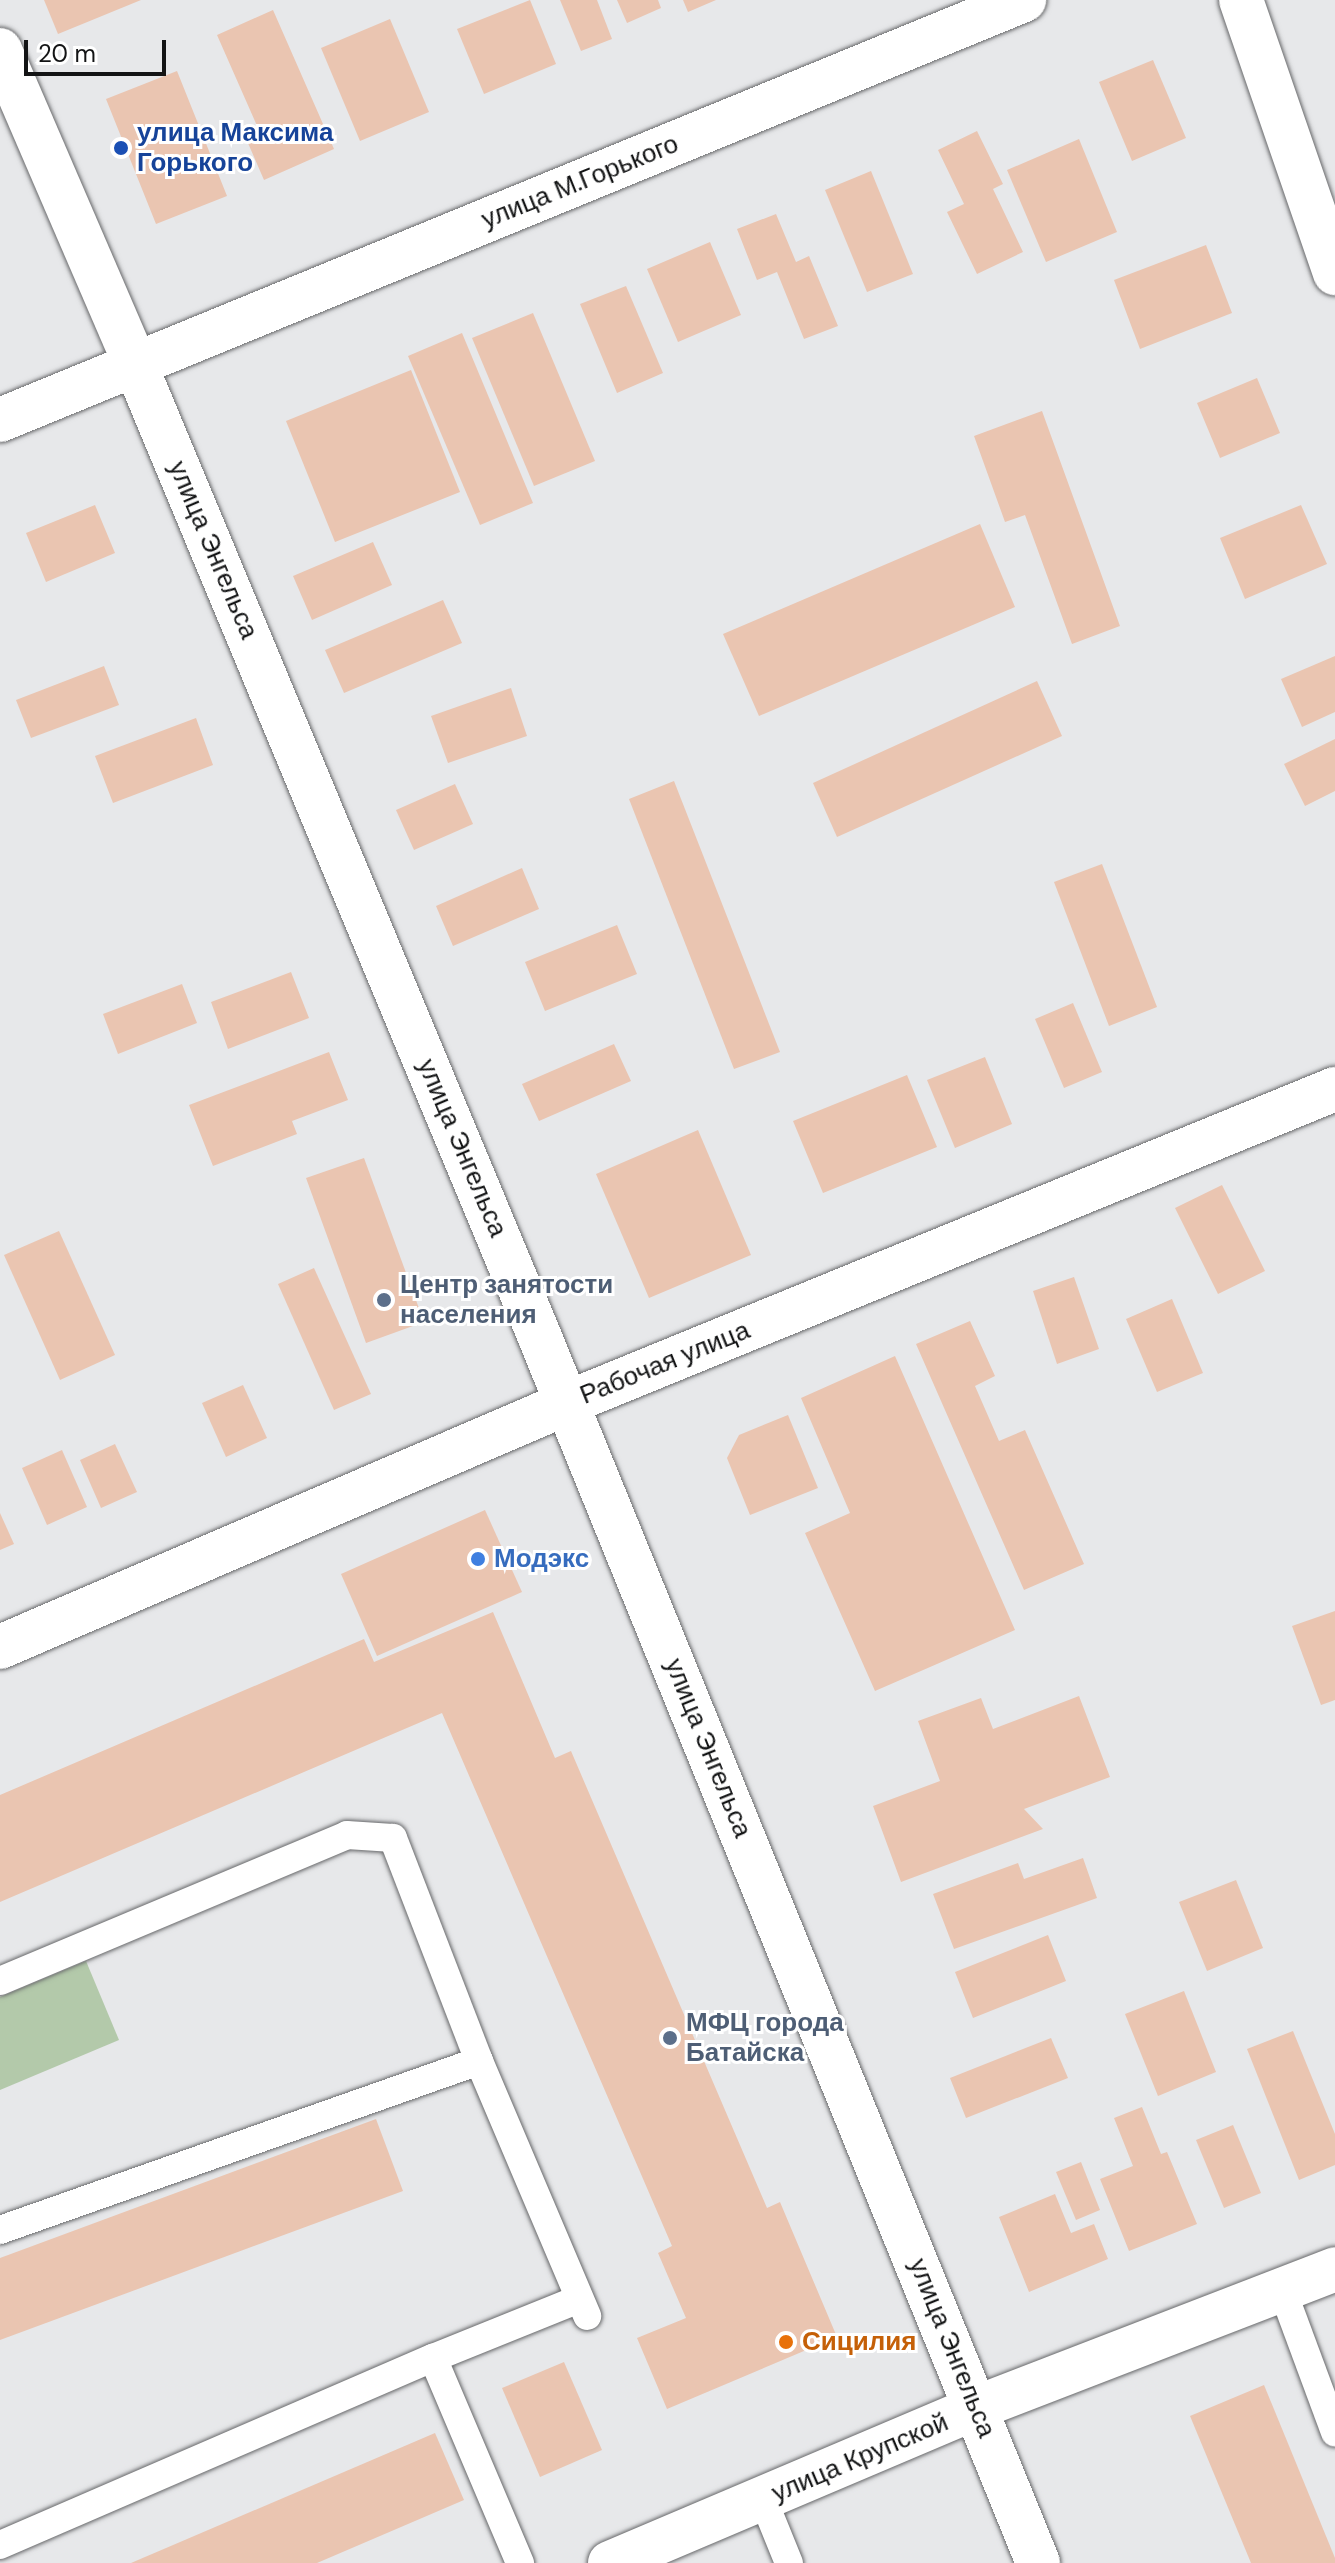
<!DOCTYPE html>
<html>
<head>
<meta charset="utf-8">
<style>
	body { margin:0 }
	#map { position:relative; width:1335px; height:2563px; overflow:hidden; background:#e7e8ea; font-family:"DM Sans",sans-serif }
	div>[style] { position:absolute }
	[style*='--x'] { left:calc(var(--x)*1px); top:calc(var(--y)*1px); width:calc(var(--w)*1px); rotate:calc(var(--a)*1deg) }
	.green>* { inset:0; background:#b3c9aa }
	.building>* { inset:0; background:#eac5b1 }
	.roads { filter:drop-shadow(0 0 2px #67686a) drop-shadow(0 0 2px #67686a) }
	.lane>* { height:28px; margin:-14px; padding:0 14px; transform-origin:14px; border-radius:14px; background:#fff }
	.street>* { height:44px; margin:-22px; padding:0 22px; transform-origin:22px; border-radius:22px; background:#fff }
	.secondary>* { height:44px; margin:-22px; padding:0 22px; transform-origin:22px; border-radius:22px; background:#fff }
	.dots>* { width:22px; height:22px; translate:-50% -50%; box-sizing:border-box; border:4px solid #fff; border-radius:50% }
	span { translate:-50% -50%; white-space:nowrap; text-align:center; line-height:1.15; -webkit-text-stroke:6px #fff; paint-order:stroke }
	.transit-label { font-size:26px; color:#164399; font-weight:700 }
	.left { translate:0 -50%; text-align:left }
	.street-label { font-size:26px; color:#131415 }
	.service-label { font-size:26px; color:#4e5e75; font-weight:700 }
	.shop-label { font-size:26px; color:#366cbe; font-weight:700 }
	.food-label { font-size:26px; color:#c56008; font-weight:700 }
	.scale { position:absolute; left:24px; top:40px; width:142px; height:36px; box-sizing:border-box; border:4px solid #131415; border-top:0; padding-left:10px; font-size:24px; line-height:28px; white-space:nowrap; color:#131415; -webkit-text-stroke:6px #fff; paint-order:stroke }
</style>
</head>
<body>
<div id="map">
	<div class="green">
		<i style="clip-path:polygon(86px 1961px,119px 2040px,0 2090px,0 1997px)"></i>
	</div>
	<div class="building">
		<i style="clip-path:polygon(44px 0,141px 0,58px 34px)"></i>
		<i style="clip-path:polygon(530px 0,556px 64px,484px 94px,457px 29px)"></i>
		<i style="clip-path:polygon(560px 0,597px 0,612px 39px,581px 51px)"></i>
		<i style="clip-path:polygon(617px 0,658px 0,661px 8px,627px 23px)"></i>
		<i style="clip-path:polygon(683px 0,716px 0,688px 12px)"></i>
		<i style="clip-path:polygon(273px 10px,334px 149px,264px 180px,244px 134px,258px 128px,217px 35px)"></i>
		<i style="clip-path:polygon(390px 19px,429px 112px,360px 141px,321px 48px)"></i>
		<i style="clip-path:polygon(1153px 60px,1186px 138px,1132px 161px,1099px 82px)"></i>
		<i style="clip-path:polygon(177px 71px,227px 196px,156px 224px,106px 99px)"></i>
		<i style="clip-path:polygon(977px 131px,1003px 184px,993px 189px,1023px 252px,977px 274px,947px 212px,964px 204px,938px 150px)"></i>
		<i style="clip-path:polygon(1079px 139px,1117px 232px,1046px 262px,1007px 170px)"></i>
		<i style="clip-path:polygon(871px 171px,913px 274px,867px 292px,825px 190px)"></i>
		<i style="clip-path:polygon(776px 214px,796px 262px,809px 256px,838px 326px,804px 339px,777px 272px,757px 280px,737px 229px)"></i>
		<i style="clip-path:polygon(710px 242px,741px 315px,678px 342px,647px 269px)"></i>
		<i style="clip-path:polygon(1206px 245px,1232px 313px,1140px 349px,1114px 280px)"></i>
		<i style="clip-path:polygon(626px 286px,663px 373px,617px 393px,580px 304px)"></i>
		<i style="clip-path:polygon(533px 313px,595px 461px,534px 486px,472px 338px)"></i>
		<i style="clip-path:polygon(462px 333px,533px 503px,480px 525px,408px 356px)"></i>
		<i style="clip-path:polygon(411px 370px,460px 492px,335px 542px,286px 421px)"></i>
		<i style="clip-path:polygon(1257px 378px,1280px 433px,1220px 458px,1197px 403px)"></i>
		<i style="clip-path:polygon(1042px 411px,1120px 626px,1072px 644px,1025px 515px,1005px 522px,974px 436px)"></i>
		<i style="clip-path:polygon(95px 505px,115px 553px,46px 582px,26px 533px)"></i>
		<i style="clip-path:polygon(1301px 505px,1327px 564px,1245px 599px,1220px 538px)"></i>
		<i style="clip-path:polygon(980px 524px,1015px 607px,759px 716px,723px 634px)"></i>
		<i style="clip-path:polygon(373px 542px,392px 585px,312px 620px,293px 576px)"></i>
		<i style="clip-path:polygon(443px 600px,462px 643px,344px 693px,325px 650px)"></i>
		<i style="clip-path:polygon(1335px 656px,1335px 712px,1302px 727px,1281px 679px)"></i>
		<i style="clip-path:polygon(104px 666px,119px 705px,31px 738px,16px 700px)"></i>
		<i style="clip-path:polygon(1037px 681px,1062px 736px,837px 837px,813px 783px)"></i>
		<i style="clip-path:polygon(511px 688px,527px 736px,448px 763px,431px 716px)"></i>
		<i style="clip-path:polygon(196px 718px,213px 765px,113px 803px,95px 756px)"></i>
		<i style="clip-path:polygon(1335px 739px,1335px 791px,1305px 806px,1284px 764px)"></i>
		<i style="clip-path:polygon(674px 781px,780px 1052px,734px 1069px,629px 799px)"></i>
		<i style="clip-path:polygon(455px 784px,473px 824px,414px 850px,396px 810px)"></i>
		<i style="clip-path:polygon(1102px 864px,1157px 1007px,1109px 1026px,1054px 882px)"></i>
		<i style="clip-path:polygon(522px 868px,539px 909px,453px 946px,436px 906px)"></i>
		<i style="clip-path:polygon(617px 925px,637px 974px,545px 1011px,525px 962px)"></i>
		<i style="clip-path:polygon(291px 972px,309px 1018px,228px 1049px,211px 1002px)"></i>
		<i style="clip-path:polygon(182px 984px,197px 1023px,118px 1054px,103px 1014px)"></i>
		<i style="clip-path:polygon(1073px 1003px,1102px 1072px,1064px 1088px,1035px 1019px)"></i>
		<i style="clip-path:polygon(614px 1044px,631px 1081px,539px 1121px,522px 1084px)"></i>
		<i style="clip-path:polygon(329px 1052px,348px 1100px,292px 1121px,297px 1134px,213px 1166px,189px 1105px)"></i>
		<i style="clip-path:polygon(985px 1057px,1012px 1124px,955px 1148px,927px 1080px)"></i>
		<i style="clip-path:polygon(907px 1075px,937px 1147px,823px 1193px,793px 1121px)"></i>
		<i style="clip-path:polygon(698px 1130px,751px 1255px,649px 1298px,596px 1174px)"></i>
		<i style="clip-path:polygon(364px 1158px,424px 1322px,366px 1343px,306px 1178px)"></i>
		<i style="clip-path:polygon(1222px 1185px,1265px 1271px,1218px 1294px,1175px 1208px)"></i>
		<i style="clip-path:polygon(59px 1231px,115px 1355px,60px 1380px,4px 1255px)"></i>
		<i style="clip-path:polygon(314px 1268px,371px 1394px,334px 1410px,278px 1284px)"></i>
		<i style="clip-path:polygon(1074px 1277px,1099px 1349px,1057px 1364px,1033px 1291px)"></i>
		<i style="clip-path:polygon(1172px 1299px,1203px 1373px,1157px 1392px,1126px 1319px)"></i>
		<i style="clip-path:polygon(970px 1321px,995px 1376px,975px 1386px,999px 1441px,1025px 1430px,1084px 1564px,1024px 1590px,916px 1344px)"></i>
		<i style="clip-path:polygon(895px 1356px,1015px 1630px,875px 1691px,805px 1533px,850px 1513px,801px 1398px)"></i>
		<i style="clip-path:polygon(243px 1385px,267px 1438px,226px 1457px,202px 1403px)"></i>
		<i style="clip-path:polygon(788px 1415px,818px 1488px,750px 1515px,727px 1458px,739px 1435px)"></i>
		<i style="clip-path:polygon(115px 1444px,137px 1492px,101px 1508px,80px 1460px)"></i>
		<i style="clip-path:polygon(62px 1450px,87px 1507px,47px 1525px,22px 1468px)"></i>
		<i style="clip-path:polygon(485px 1510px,522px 1592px,377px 1656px,341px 1574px)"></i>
		<i style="clip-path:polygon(0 1513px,14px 1544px,0 1550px)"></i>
		<i style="clip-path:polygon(1335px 1611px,1335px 1700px,1321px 1705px,1292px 1626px)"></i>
		<i style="clip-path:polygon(493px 1612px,555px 1758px,571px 1751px,767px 2208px,780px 2202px,837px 2337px,667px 2409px,637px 2338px,686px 2318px,658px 2253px,672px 2246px,442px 1713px,0 1902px,0 1795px,364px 1639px,374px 1662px)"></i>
		<i style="clip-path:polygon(1079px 1696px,1110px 1777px,1024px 1809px,1043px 1829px,901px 1882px,873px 1806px,940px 1781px,918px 1721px,981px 1698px,993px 1729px)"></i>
		<i style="clip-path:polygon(1083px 1858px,1097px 1898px,954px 1949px,933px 1894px,1018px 1863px,1024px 1879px)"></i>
		<i style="clip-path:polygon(1236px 1880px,1263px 1948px,1207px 1971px,1179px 1902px)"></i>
		<i style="clip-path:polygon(1048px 1935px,1066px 1981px,973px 2018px,955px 1972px)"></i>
		<i style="clip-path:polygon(1184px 1991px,1216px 2072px,1158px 2096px,1125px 2014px)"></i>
		<i style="clip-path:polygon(1293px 2031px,1335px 2134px,1335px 2165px,1299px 2180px,1247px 2049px)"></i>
		<i style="clip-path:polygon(1051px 2038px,1068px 2078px,966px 2118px,950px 2078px)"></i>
		<i style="clip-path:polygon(1142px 2107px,1161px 2154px,1167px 2152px,1197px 2224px,1129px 2251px,1100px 2179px,1133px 2166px,1114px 2118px)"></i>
		<i style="clip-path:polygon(376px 2119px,403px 2191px,0 2340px,0 2258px)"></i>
		<i style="clip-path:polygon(1233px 2125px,1261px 2193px,1224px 2208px,1196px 2140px)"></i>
		<i style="clip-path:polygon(1081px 2162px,1100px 2210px,1076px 2220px,1056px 2172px)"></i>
		<i style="clip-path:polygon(1055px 2194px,1071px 2233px,1094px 2224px,1108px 2259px,1029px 2292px,999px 2217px)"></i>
		<i style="clip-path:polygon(564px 2362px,602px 2450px,540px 2477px,502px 2388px)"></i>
		<i style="clip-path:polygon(1264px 2385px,1335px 2558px,1335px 2563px,1251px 2563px,1190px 2416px)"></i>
		<i style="clip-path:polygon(435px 2433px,464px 2500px,317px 2563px,131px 2563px)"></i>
	</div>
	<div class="roads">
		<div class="lane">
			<i style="--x:0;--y:1981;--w:376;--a:-22.8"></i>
			<i style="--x:347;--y:1835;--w:46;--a:3.7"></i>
			<i style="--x:393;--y:1838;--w:239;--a:68.9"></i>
			<i style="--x:479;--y:2061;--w:277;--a:67"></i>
			<i style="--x:0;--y:2230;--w:508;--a:-19.43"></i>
			<i style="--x:1282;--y:2289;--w:153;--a:69.7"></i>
			<i style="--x:433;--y:2358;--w:157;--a:-22"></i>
			<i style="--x:763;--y:2499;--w:69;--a:67.9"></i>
			<i style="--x:0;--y:2545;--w:472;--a:-23.4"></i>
			<i style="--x:433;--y:2358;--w:223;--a:67"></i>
		</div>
		<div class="street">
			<i style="--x:1241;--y:0;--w:289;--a:71"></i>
			<i style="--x:0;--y:1647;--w:617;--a:-23.28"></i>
			<i style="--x:567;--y:1403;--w:830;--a:-22.24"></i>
			<i style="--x:610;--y:2563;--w:400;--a:-23"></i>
			<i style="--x:978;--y:2407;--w:383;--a:-21.1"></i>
		</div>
		<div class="secondary">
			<i style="--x:0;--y:50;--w:342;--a:66.7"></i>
			<i style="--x:135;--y:364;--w:1057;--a:67.41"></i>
			<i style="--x:541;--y:1340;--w:1320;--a:67.88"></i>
			<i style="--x:0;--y:420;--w:1107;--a:-22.3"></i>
		</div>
	</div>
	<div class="dots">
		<i style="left:121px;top:148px;background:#1a4fb4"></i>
		<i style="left:384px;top:1300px;background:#5c6f8a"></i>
		<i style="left:478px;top:1559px;background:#3f7fe0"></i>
		<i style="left:670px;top:2038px;background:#5c6f8a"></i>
		<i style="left:786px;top:2342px;background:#e8710a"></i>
	</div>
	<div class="transit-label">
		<span class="left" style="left:137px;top:148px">улица Максима<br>Горького</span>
	</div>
	<div class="street-label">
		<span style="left:580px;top:182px;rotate:-22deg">улица М.Горького</span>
		<span style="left:213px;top:550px;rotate:67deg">улица Энгельса</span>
		<span style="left:462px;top:1148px;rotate:67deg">улица Энгельса</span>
		<span style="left:665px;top:1363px;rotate:-22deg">Рабочая улица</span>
		<span style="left:708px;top:1748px;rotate:68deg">улица Энгельса</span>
		<span style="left:952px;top:2348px;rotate:68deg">улица Энгельса</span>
		<span style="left:860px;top:2458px;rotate:-23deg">улица Крупской</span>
	</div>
	<div class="service-label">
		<span class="left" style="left:400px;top:1300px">Центр занятости<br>населения</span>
		<span class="left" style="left:686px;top:2038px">МФЦ города<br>Батайска</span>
	</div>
	<div class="shop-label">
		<span class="left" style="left:494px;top:1559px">Модэкс</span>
	</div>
	<div class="food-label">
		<span class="left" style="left:802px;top:2342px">Сицилия</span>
	</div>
	<div class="scale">20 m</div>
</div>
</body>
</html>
